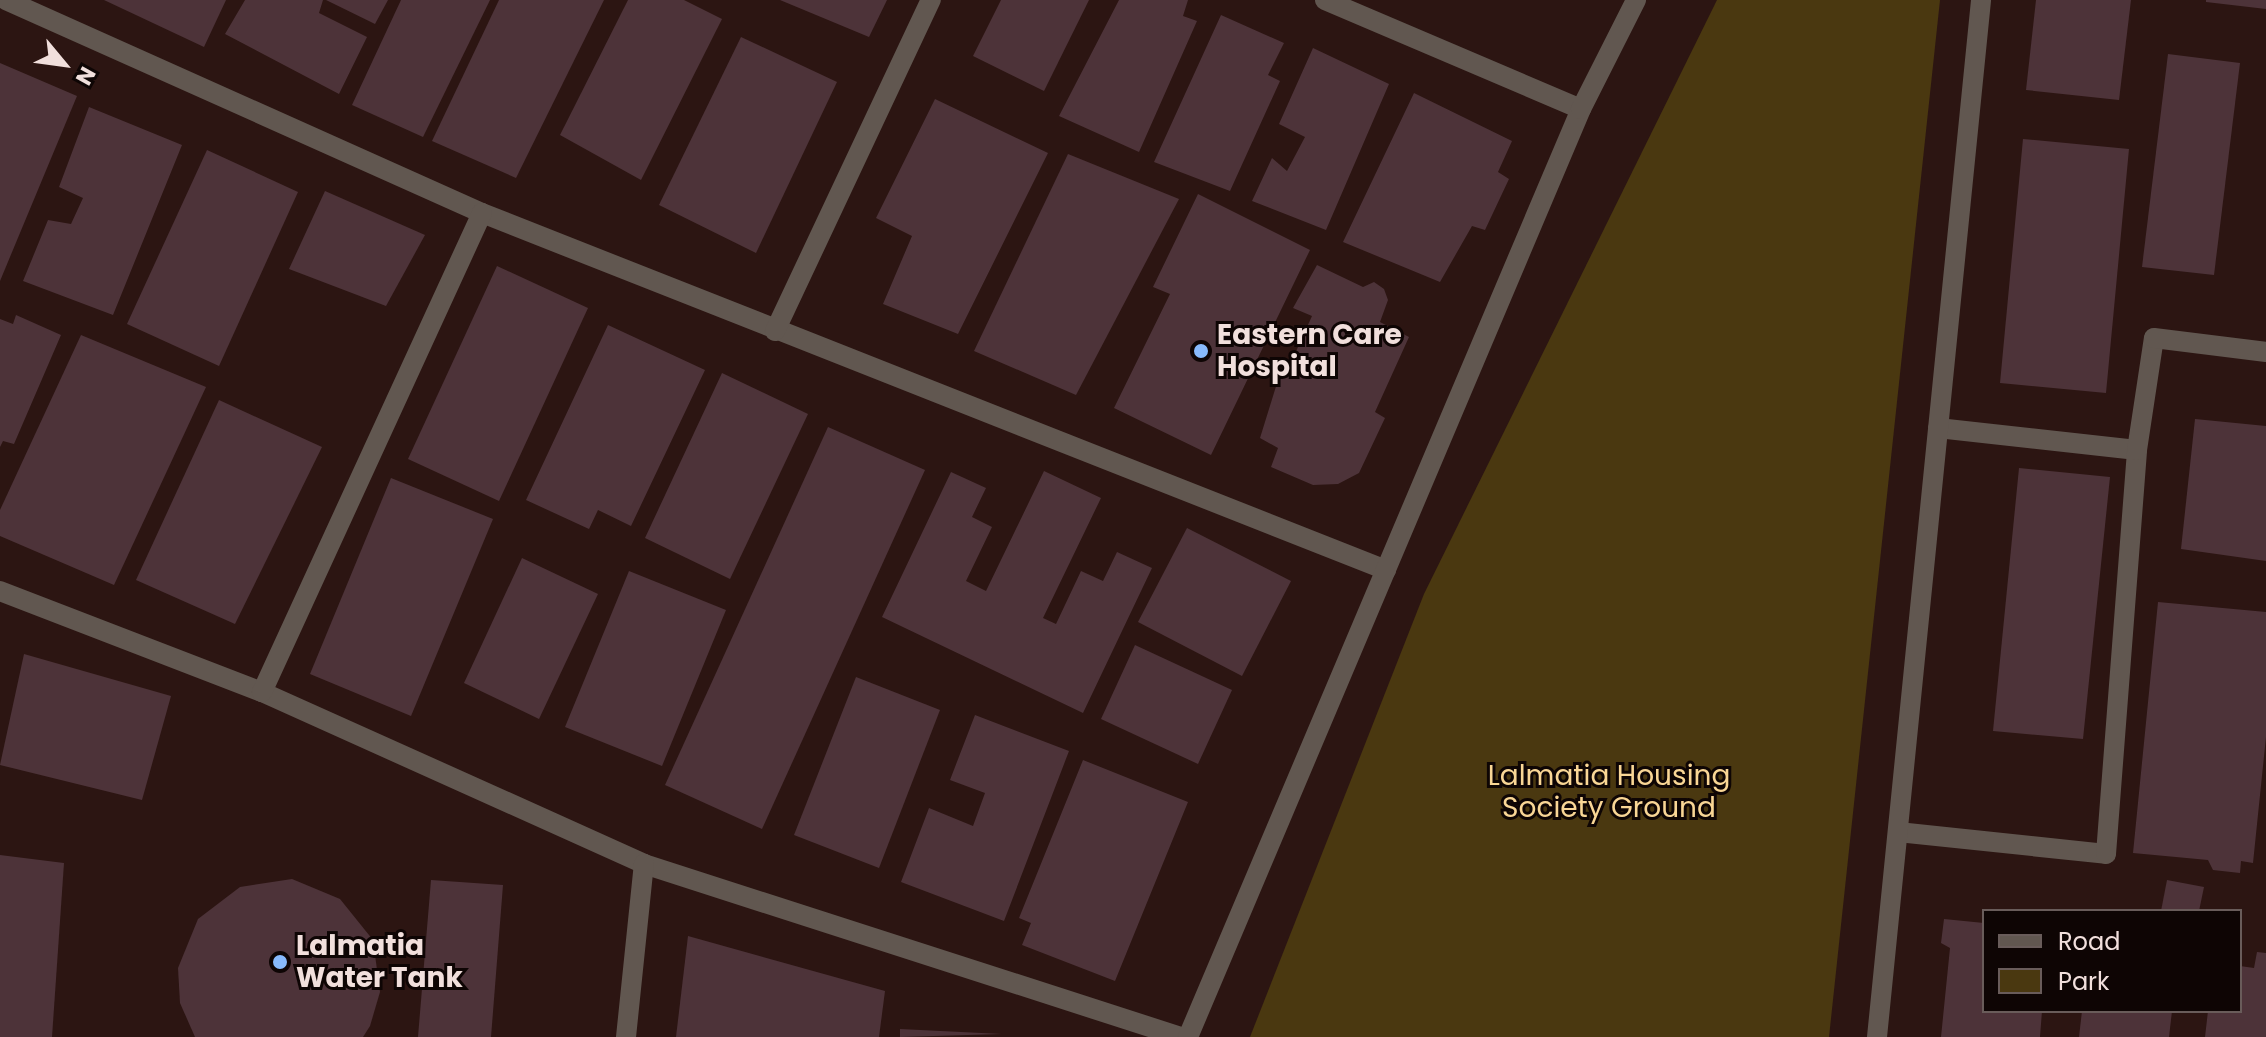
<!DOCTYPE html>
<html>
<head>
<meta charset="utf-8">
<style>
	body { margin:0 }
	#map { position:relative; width:2266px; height:1037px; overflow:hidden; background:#2c1512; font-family:Poppins,sans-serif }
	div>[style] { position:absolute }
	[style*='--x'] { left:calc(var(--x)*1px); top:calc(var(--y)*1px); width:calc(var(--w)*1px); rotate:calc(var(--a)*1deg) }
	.green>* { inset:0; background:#4a3810 }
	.building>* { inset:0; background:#4d3339 }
	.minor>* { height:20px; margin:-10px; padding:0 10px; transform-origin:10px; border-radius:10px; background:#615750 }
	.dots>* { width:22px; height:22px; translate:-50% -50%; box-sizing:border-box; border:4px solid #0e0504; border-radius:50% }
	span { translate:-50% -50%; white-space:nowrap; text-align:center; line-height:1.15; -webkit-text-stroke:6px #0e0504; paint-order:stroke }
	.poi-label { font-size:28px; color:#f1dfdc; font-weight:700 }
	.left { translate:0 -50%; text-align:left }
	.park-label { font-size:28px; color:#f9d695 }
	.legend { position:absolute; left:1982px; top:909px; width:260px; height:104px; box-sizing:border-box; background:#0e0504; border:2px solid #695c5a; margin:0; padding:10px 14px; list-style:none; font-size:24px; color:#f1dfdc }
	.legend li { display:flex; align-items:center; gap:16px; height:40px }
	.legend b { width:40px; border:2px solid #695c5a }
	.north { position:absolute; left:24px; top:24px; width:80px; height:80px; -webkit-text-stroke:6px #0e0504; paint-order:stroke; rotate:119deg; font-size:22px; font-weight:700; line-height:32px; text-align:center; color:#f1dfdc }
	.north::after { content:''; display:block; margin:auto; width:28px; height:36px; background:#f1dfdc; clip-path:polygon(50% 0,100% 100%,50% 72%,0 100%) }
</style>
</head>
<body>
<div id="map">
	<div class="green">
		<i style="clip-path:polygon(1717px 0,1940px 0,1829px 1037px,1250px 1037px,1424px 594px)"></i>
	</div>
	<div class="building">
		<i style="clip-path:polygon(104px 0,226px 0,204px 47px)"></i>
		<i style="clip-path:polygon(245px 0,323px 0,319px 13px,367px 37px,339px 94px,225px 34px)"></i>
		<i style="clip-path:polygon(326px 0,388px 0,375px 24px)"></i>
		<i style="clip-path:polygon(401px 0,490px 0,423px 137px,352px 105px)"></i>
		<i style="clip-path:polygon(499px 0,604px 0,516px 178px,432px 141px)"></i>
		<i style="clip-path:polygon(628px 0,684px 0,722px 19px,641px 180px,560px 135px)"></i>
		<i style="clip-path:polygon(780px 0,887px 0,869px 37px)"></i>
		<i style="clip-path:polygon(1001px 0,1089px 0,1044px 91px,973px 56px)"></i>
		<i style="clip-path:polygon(1119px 0,1188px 0,1183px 16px,1197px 21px,1139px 152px,1059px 116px)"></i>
		<i style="clip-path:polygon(2036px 0,2131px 0,2119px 100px,2026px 90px)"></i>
		<i style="clip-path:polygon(2206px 0,2266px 0,2266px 9px,2206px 2px)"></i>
		<i style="clip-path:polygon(1221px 15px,1284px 43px,1268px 75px,1280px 81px,1230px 191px,1154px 162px)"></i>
		<i style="clip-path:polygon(741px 37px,837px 82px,756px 253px,659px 205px)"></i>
		<i style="clip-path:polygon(1313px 48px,1389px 84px,1326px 230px,1252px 201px,1272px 158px,1287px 171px,1305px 137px,1279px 124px)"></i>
		<i style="clip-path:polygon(2168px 54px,2240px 63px,2214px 275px,2142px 267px)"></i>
		<i style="clip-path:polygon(0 63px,77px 96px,0 281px)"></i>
		<i style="clip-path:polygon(1414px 93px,1512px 141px,1498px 172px,1509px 179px,1485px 230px,1472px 226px,1440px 282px,1343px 242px)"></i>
		<i style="clip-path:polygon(935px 99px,1048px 153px,958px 334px,883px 304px,912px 236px,876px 218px)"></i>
		<i style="clip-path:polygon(89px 107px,182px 145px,113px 315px,23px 281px,48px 220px,71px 224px,83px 198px,59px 187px)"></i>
		<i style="clip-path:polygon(2023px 139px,2129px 149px,2106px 393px,2000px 383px)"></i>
		<i style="clip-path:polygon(207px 150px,298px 192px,219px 366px,127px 324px)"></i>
		<i style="clip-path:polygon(1068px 154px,1179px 199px,1076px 395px,974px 351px)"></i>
		<i style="clip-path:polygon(325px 191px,425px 235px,386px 306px,289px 269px)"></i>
		<i style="clip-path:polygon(1198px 194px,1310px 250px,1211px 455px,1114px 408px,1170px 294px,1153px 287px)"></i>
		<i style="clip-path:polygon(1317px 265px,1363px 287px,1374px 282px,1384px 289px,1388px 300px,1380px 322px,1409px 337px,1375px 412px,1385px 418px,1359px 473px,1338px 484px,1313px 485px,1271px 467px,1278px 448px,1260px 438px,1282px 367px,1288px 369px,1312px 316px,1293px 308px)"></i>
		<i style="clip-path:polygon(497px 266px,588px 308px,499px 501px,408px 459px)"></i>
		<i style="clip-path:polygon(16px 315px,61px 335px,14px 444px,3px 441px,0 447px,0 319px,13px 324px)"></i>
		<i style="clip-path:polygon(608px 325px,705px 370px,631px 526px,598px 510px,589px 529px,526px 500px)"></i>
		<i style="clip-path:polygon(81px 335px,206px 387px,114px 585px,0 536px,0 510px)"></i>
		<i style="clip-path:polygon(722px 373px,808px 414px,730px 579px,645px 538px)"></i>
		<i style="clip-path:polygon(219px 400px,322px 447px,235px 624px,136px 580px)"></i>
		<i style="clip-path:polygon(2195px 419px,2266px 426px,2266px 561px,2181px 549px)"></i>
		<i style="clip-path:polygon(828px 427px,925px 470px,762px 829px,665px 785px)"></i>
		<i style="clip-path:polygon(2019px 468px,2110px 477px,2083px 739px,1993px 731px)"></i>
		<i style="clip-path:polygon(1044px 471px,1101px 498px,1043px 618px,1056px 624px,1081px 571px,1103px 581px,1117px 552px,1152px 568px,1083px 713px,882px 617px,951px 472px,986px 488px,972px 517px,992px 527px,966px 581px,986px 591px)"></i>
		<i style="clip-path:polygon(391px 478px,493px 519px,411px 716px,310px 674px)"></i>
		<i style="clip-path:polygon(1187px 528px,1291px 581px,1242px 676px,1138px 622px)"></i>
		<i style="clip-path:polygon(522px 558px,598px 594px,539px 719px,464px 683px)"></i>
		<i style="clip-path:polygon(629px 571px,726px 610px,662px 766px,565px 727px)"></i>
		<i style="clip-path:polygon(2158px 602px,2266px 612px,2266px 737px,2253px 863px,2241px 861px,2240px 873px,2213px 870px,2208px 860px,2133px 853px)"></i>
		<i style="clip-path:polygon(1135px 645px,1232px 690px,1198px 764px,1101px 719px)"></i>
		<i style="clip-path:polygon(24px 654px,171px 696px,142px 800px,0 765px)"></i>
		<i style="clip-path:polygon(856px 677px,940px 710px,879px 868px,794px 835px)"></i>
		<i style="clip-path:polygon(975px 715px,1069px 751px,1004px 921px,901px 882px,929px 808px,973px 826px,985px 793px,950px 780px)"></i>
		<i style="clip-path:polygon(1083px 760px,1188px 802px,1115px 981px,1022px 945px,1031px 923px,1019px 918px)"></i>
		<i style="clip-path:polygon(0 855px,64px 863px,52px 1037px,0 1037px)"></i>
		<i style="clip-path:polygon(292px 879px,340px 899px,373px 940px,380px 992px,370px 1026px,363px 1037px,195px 1037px,180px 1003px,178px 968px,198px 919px,240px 887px)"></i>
		<i style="clip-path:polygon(431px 880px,503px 885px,491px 1037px,418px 1037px)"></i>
		<i style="clip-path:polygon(2167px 880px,2204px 887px,2199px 911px,2161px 911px)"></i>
		<i style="clip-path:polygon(1944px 919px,1984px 923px,1984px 1011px,2042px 1011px,2040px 1037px,1941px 1037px,1950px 948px,1941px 943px)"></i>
		<i style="clip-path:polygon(688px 936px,885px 991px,879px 1037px,676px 1037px)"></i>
		<i style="clip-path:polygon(2257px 952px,2266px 953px,2266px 1037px,2205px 1037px,2208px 1011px,2240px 1011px,2240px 966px,2254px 968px)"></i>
		<i style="clip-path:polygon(2082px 1011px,2172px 1011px,2169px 1037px,2079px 1037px)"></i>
		<i style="clip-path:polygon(900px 1029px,1002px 1034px,900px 1037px)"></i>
	</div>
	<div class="minor">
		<i style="--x:6;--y:0;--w:521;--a:24.11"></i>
		<i style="--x:482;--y:213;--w:972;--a:21.55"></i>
		<i style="--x:1325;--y:0;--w:278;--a:23.1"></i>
		<i style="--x:775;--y:331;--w:366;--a:-64.8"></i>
		<i style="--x:1938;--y:428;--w:200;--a:6.3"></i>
		<i style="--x:0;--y:591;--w:281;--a:21.1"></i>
		<i style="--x:262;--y:692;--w:419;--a:24.2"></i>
		<i style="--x:644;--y:864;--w:564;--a:17.86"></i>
		<i style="--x:262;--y:692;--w:527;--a:-65.33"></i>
		<i style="--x:1898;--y:832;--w:209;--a:6"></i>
		<i style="--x:2106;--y:854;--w:405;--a:-85.6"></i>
		<i style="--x:2137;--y:450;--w:113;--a:-81.4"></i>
		<i style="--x:2154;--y:338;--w:113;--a:7.1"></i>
		<i style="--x:626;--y:1037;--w:174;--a:-84.1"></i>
		<i style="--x:1188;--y:1037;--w:1008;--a:-67.05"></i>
		<i style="--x:1581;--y:109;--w:122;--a:-63.2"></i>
		<i style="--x:1877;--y:1037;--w:1042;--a:-84.27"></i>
	</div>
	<div class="dots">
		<i style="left:1201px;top:351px;background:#88bafc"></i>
		<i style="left:280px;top:962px;background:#88bafc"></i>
	</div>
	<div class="poi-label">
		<span class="left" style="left:1217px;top:351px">Eastern Care<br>Hospital</span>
		<span class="left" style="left:296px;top:962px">Lalmatia<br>Water Tank</span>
	</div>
	<div class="park-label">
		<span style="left:1609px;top:792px">Lalmatia Housing<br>Society Ground</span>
	</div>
	<ul class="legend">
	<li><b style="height:10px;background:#615750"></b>Road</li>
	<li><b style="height:22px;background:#4a3810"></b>Park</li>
	</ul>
	<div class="north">N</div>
</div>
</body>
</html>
